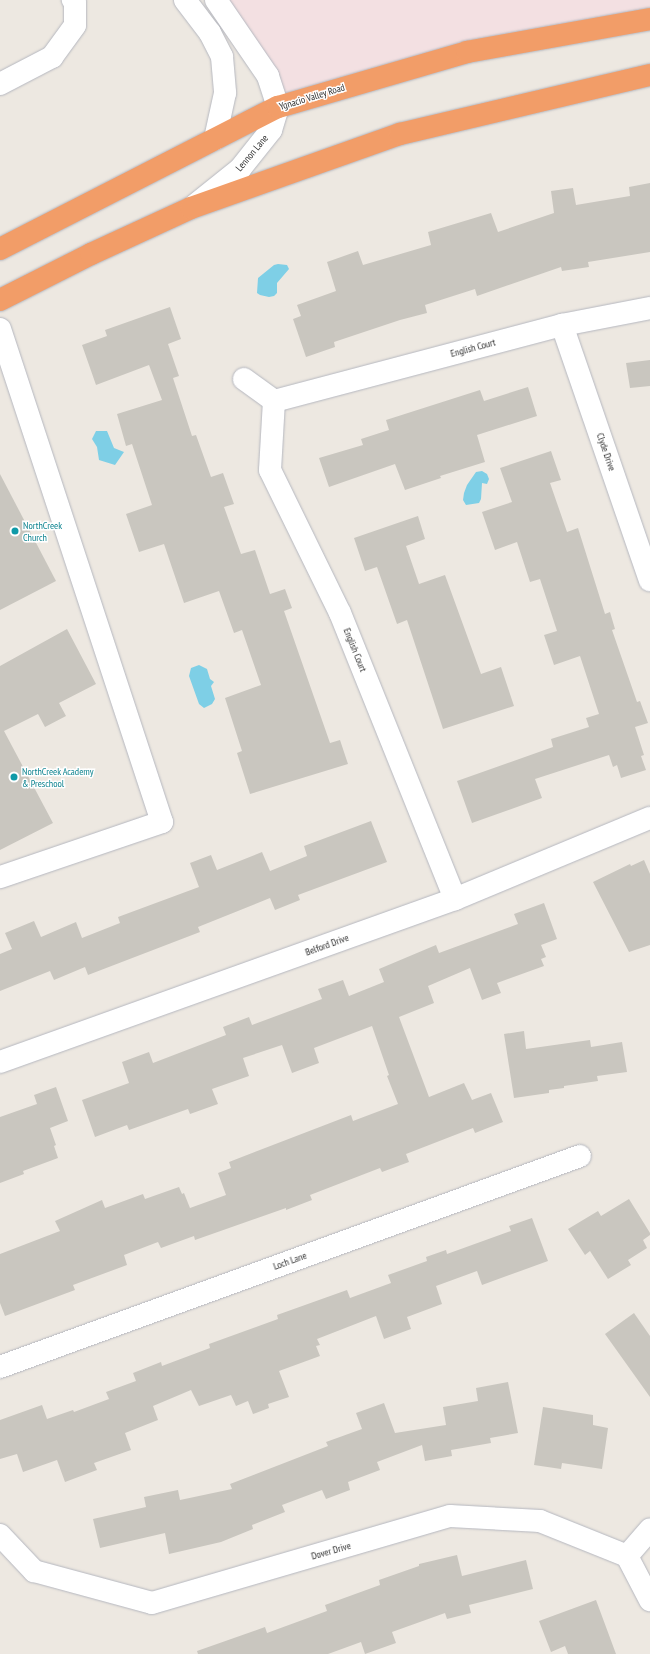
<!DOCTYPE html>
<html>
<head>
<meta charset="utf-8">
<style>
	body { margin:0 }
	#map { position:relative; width:650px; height:1654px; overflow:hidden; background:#ede8e1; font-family:"PT Sans Narrow",sans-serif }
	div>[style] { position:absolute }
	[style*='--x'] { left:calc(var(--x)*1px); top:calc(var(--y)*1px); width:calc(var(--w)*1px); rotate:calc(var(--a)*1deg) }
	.medical>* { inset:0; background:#f3e0e2 }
	.water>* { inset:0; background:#7ecfe6 }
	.building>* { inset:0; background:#c9c6bf }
	.roads { filter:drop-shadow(0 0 1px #b5b7bf) drop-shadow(0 0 1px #b5b7bf) }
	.minor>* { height:22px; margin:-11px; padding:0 11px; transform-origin:11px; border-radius:11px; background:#fff }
	.highway>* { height:22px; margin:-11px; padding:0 11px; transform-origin:11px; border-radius:11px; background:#f29d68 }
	.dots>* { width:11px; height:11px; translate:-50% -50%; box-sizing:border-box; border:2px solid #fff; border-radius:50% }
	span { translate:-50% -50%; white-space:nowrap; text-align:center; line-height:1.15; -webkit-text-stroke:3px #fff; paint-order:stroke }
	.street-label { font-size:10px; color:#2d2d2d }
	.culture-label { font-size:10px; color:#0d838f }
	.left { translate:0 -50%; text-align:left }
</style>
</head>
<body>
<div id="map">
	<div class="medical">
		<i style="clip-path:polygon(216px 0,650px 0,650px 19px,278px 107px)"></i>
	</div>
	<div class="water">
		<i style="clip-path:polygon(278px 264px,287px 265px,289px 269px,277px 283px,277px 293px,274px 296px,269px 297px,260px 295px,257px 293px,258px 278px,274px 265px)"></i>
		<i style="clip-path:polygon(96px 431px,107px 431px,114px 448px,124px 452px,115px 465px,99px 460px,97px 447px,92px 439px)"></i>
		<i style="clip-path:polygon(482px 471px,487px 474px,489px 479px,487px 484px,482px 483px,481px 499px,479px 503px,466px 505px,463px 500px,464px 493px,467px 485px,476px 472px)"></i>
		<i style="clip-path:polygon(199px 665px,207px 669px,210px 679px,214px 682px,211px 686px,215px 699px,212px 704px,204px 708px,199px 704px,189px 676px,191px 668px)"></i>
	</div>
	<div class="building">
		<i style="clip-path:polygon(650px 183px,650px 252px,588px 262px,589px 267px,562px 271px,561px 267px,477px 296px,475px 289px,425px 305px,427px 313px,400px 320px,334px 342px,335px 347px,306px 357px,293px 319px,301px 316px,297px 305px,336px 291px,327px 262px,358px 251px,363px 265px,431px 245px,428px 232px,491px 213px,498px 232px,554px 213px,551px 191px,573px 188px,576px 205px,630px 196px,629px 187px)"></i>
		<i style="clip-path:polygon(170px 307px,181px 339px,168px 344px,179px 376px,173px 378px,192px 436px,196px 435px,211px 477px,223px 473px,234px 504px,224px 507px,241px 554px,255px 550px,270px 594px,285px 589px,292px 608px,284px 611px,330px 743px,340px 740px,348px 764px,250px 794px,237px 753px,242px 751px,225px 698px,261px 685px,242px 630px,234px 633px,219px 591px,184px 603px,164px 544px,139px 552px,126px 514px,152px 505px,132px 444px,126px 446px,117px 414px,162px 400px,149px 365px,96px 385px,82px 345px,107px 336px,105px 330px)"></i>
		<i style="clip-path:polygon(650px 360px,650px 386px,630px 388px,626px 363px)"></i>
		<i style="clip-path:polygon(528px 387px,537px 416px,477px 435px,485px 462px,440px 476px,441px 478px,405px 490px,395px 464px,329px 487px,319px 458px,363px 445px,361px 439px,389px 430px,386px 420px,480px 390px,484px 401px)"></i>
		<i style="clip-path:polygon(551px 451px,561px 480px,550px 483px,567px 532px,578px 528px,605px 614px,610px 612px,615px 629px,612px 630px,637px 702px,640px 701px,648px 723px,635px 727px,644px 755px,641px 756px,646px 770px,621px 778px,617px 765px,613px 767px,609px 755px,535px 779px,542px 798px,472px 823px,457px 781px,553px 747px,551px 739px,589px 727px,586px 718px,599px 714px,580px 656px,554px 665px,544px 635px,557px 631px,540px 579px,530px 582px,517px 542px,495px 550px,482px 512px,512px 502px,500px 468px)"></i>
		<i style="clip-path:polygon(0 474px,56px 581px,0 610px)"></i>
		<i style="clip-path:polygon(418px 516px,425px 539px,406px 546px,419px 584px,445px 575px,481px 674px,501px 667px,514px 706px,443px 729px,407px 620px,397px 624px,377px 567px,365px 571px,354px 538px)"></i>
		<i style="clip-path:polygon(67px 629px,96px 684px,59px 703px,66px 716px,45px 727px,38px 714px,4px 731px,53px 823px,0 850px,0 666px)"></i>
		<i style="clip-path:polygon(371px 821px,387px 862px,298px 895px,300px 900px,275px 910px,270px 898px,198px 927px,200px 932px,88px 975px,85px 967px,54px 980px,50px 971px,0 991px,0 954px,12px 949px,5px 933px,34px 921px,41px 937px,76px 922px,82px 938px,120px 923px,118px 917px,199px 887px,190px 863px,211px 855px,217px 870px,262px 852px,270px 871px,307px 856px,304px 846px)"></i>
		<i style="clip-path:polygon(644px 860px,650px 874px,650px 945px,629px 952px,593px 882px,630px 864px,631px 866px)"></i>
		<i style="clip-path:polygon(544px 903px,557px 939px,541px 945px,546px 957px,541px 959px,544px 966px,497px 983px,501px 993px,482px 1000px,470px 968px,428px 986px,434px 1003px,399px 1017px,429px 1097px,464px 1083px,472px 1100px,491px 1093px,503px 1122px,475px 1133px,473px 1128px,406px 1154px,409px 1162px,382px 1172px,380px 1168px,310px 1195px,312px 1200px,286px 1210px,286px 1208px,195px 1240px,194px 1236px,161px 1248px,158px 1242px,124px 1255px,127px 1265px,73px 1285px,75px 1290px,5px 1316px,0 1303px,0 1254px,60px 1231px,55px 1221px,102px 1200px,105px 1208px,143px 1194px,145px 1199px,179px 1187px,182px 1194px,184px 1193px,190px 1208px,226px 1195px,218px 1173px,231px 1168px,229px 1162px,351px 1115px,353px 1121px,398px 1104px,387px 1076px,389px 1075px,372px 1026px,314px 1048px,319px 1063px,292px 1073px,282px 1045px,243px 1058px,249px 1076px,212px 1089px,218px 1104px,190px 1114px,188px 1109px,129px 1130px,127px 1125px,95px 1137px,82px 1100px,129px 1083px,122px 1062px,149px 1052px,153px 1063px,226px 1035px,223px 1027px,249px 1017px,252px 1025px,322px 999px,318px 989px,343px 980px,349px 996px,384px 982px,379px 969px,436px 945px,439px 953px,518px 924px,514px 914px)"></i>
		<i style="clip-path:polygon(524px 1031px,526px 1049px,590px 1040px,591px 1047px,622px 1042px,627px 1072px,597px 1076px,598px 1081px,564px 1086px,564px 1088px,549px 1090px,549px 1093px,514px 1098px,504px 1034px)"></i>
		<i style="clip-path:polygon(56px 1087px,68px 1121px,50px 1128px,56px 1145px,54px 1146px,58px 1158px,23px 1171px,24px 1174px,0 1183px,0 1117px,37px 1104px,34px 1095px)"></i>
		<i style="clip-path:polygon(629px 1199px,650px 1233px,650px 1235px,643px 1240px,647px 1248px,628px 1260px,631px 1265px,608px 1279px,590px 1251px,585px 1255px,568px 1229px,598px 1211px,601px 1216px)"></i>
		<i style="clip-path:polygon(532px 1218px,548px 1261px,482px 1285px,477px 1271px,436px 1286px,442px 1304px,407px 1317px,411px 1329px,384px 1339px,376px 1316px,317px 1339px,320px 1345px,316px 1346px,320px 1356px,279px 1371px,289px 1397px,268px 1404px,269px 1408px,253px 1414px,248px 1401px,236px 1406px,231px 1395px,199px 1406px,191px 1390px,153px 1406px,158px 1420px,125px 1433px,131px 1450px,94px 1463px,97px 1470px,65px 1482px,57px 1460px,23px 1472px,17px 1454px,0 1459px,0 1420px,42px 1405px,47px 1419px,73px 1410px,74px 1412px,109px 1399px,106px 1392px,136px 1381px,133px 1373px,161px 1362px,162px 1366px,210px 1348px,209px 1344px,278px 1319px,277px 1315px,347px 1290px,350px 1298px,391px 1283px,388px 1275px,427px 1261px,426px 1257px,446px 1250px,447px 1254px,511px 1231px,509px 1226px)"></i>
		<i style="clip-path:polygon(634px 1313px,650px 1336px,650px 1397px,605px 1334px)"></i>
		<i style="clip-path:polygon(508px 1382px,518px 1433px,490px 1438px,491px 1443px,451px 1450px,452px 1456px,425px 1461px,422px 1445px,377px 1462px,380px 1470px,348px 1482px,350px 1490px,326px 1499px,322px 1490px,282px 1505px,285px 1512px,252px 1525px,253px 1529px,221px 1542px,169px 1554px,165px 1533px,100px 1548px,93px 1519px,146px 1507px,144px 1497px,178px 1490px,180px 1500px,232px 1489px,230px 1484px,328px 1446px,326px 1442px,362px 1429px,356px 1413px,384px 1403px,395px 1433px,446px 1425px,443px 1407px,478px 1401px,476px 1388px)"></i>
		<i style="clip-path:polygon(543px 1407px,593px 1415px,593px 1425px,608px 1428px,602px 1469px,562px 1463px,561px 1469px,534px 1465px)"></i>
		<i style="clip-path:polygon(457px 1555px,462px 1576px,526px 1560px,533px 1589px,469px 1605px,471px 1613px,447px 1619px,445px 1613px,392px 1632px,396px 1643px,365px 1654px,361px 1642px,328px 1654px,198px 1654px,197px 1651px,265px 1627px,267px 1633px,327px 1611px,325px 1605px,380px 1585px,379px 1580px,419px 1566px,419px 1564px)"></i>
		<i style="clip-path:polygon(596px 1600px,616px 1654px,568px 1654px,565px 1646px,551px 1652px,539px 1621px)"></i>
	</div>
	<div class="roads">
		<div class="minor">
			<i style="--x:185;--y:0;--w:41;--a:52.9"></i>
			<i style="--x:210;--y:33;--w:27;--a:63"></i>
			<i style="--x:222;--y:57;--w:36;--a:85"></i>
			<i style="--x:225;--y:93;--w:47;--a:102.3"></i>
			<i style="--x:0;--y:84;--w:59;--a:-27.4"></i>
			<i style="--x:52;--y:57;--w:39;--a:-54"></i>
			<i style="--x:75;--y:25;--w:22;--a:-90"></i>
			<i style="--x:75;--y:3;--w:4;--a:-124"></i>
			<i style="--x:195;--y:205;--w:58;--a:-38.7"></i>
			<i style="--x:240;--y:169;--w:50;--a:-51.5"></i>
			<i style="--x:271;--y:130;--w:24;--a:-73"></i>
			<i style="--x:278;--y:107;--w:33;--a:-108"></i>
			<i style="--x:268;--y:76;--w:92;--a:-124.4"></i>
			<i style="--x:562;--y:325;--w:270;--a:71"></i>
			<i style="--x:0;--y:329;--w:519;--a:71.81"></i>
			<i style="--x:162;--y:822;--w:171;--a:161.2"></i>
			<i style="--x:244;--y:379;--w:37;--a:36"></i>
			<i style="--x:455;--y:899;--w:308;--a:-111.9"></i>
			<i style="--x:340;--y:613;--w:159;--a:-116.1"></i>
			<i style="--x:270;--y:470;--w:69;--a:-86.7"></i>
			<i style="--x:274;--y:401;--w:298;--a:-14.8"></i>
			<i style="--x:562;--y:325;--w:90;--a:-10.9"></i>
			<i style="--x:0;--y:1062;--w:483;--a:-19.7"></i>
			<i style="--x:455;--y:899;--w:211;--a:-22.6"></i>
			<i style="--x:0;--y:1367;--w:617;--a:-19.99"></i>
			<i style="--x:0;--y:1535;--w:50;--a:46.6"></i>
			<i style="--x:34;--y:1571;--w:122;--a:15.2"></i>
			<i style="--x:152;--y:1603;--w:310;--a:-16.3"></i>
			<i style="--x:450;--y:1516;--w:90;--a:3.2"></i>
			<i style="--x:540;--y:1521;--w:94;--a:21.9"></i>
			<i style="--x:627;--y:1556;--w:50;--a:62.4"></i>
			<i style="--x:627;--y:1556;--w:35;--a:-49"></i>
		</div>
		<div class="highway">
			<i style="--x:0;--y:249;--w:312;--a:-27.1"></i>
			<i style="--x:278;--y:107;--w:197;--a:-16.2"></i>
			<i style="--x:467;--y:52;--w:186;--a:-10.2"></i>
			<i style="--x:0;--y:300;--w:102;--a:-26.8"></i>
			<i style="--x:91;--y:254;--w:110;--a:-24.7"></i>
			<i style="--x:191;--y:208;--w:222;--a:-19.5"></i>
			<i style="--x:400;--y:134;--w:257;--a:-13.3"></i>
		</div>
	</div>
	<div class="dots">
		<i style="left:15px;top:531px;background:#0f9aa8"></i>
		<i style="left:14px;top:777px;background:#0f9aa8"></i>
	</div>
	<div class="street-label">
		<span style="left:312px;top:97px;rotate:-17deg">Ygnacio Valley Road</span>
		<span style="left:252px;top:153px;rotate:-50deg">Lennon Lane</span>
		<span style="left:473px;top:348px;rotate:-15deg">English Court</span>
		<span style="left:606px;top:452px;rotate:71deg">Clyde Drive</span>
		<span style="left:355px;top:650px;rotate:68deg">English Court</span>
		<span style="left:327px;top:945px;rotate:-20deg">Belford Drive</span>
		<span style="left:290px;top:1261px;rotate:-20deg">Loch Lane</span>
		<span style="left:331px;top:1551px;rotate:-16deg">Dover Drive</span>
	</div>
	<div class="culture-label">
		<span class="left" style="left:23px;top:531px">NorthCreek<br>Church</span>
		<span class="left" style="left:22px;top:777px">NorthCreek Academy<br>&amp; Preschool</span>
	</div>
</div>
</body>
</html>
